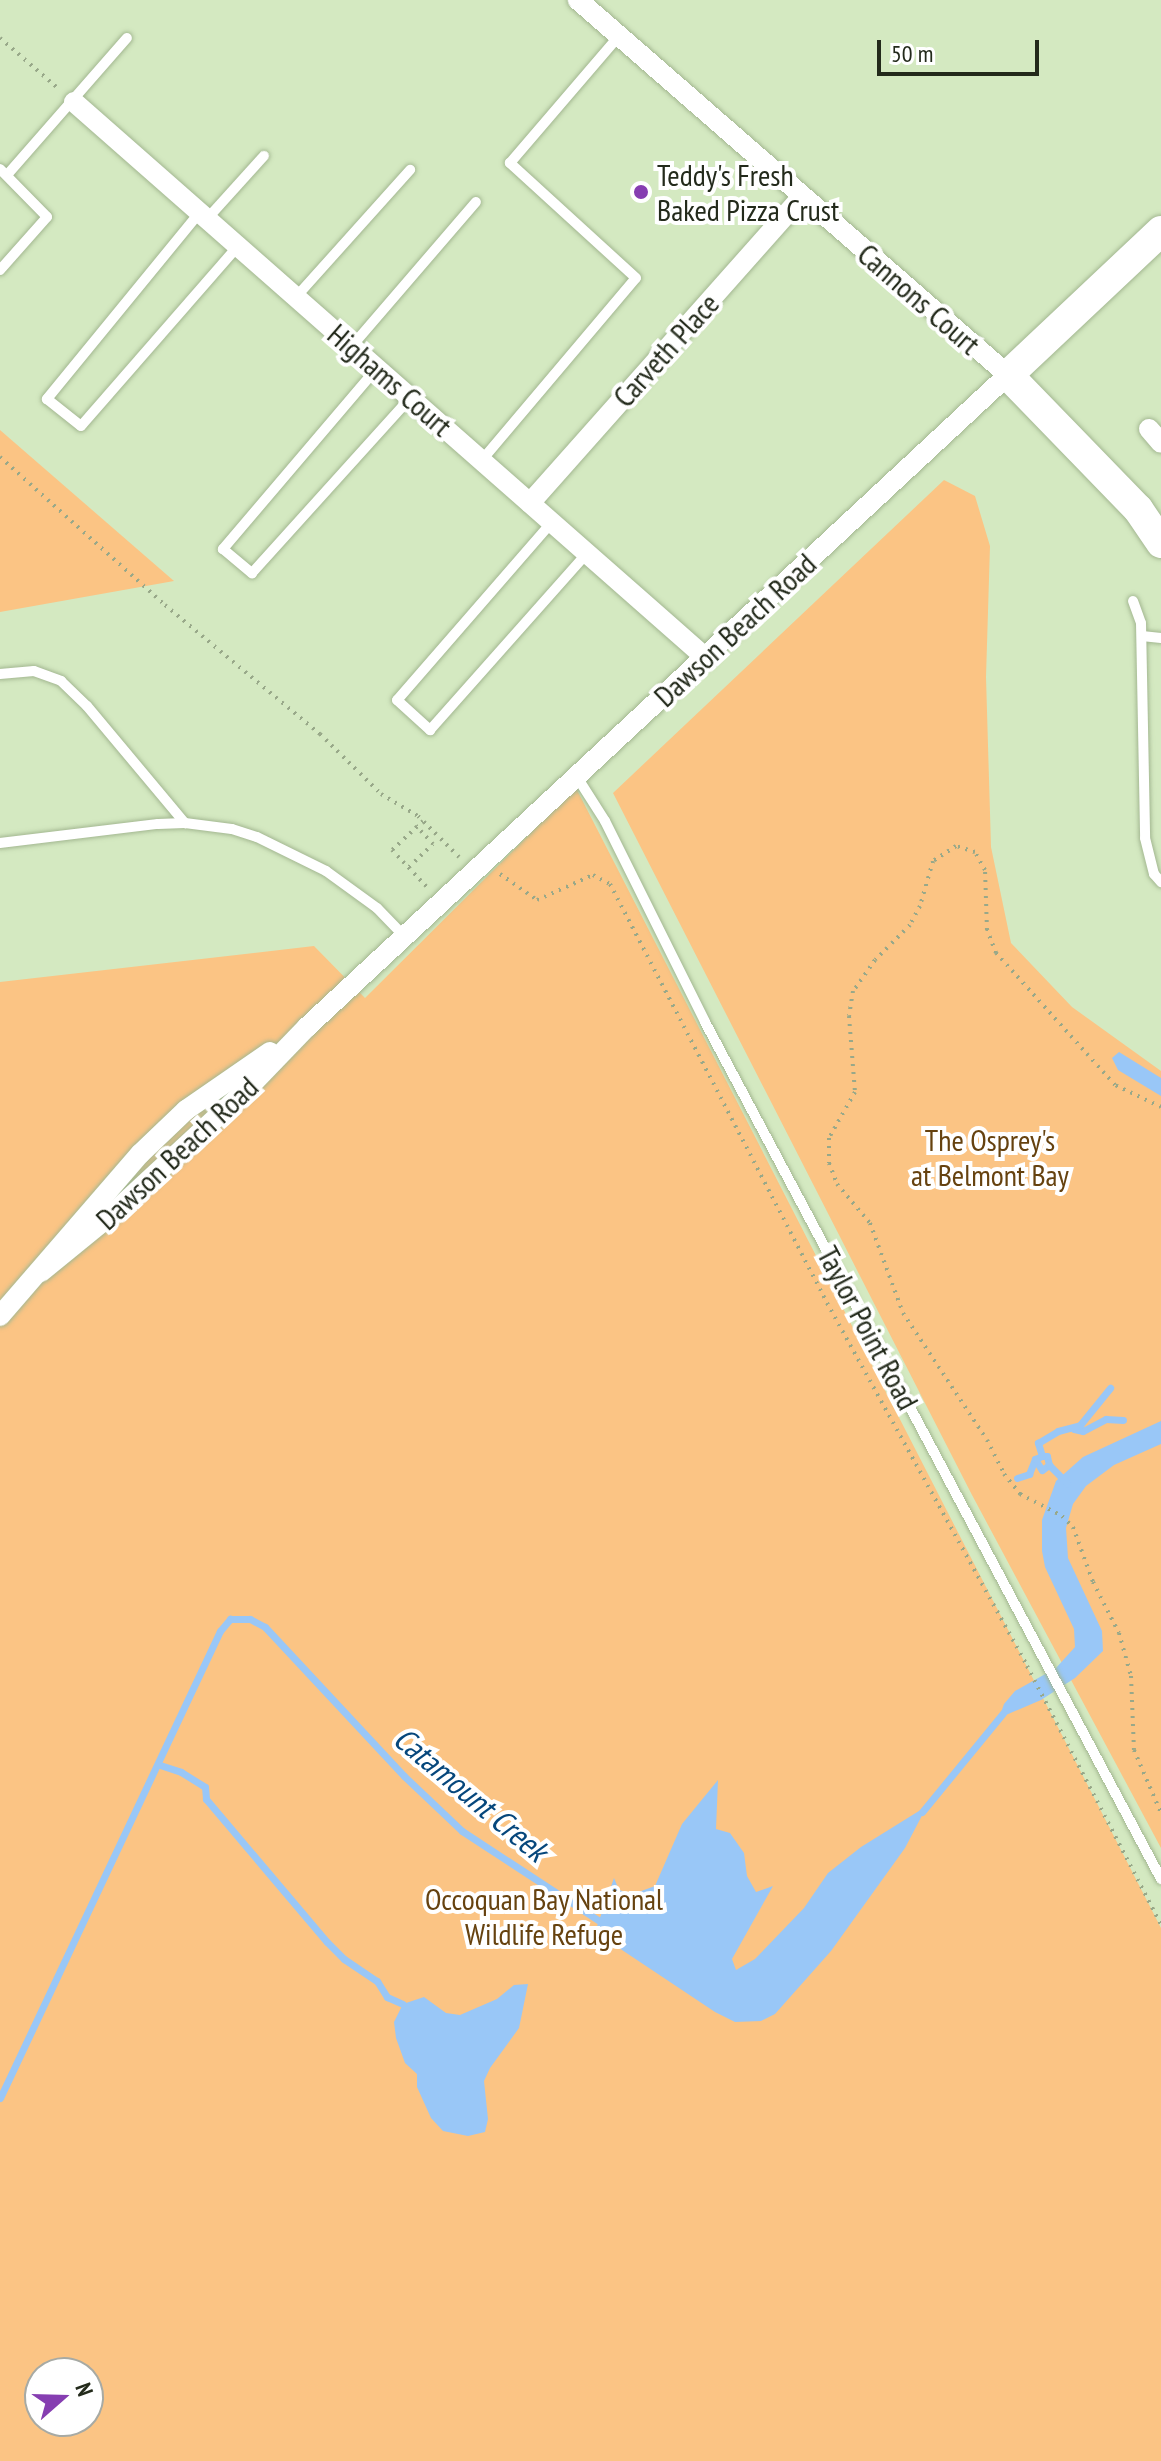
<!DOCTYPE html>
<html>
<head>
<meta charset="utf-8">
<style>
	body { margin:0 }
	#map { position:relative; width:1161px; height:2461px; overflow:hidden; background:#d4e9c1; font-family:"PT Sans Narrow",sans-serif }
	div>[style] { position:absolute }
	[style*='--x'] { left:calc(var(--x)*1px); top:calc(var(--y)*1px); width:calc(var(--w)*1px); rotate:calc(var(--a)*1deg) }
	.green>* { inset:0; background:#fbc484 }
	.water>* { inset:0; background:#99c7f7 }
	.stream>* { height:7px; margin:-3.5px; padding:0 3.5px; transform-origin:3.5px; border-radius:3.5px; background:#99c7f7 }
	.path>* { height:4px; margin-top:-2px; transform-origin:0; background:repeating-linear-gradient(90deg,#98a889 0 2px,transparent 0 8px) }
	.roads { filter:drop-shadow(0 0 2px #a3b791) drop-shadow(0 0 2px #a3b791) }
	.lane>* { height:10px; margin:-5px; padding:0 5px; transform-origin:5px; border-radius:5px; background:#fff }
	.street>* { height:20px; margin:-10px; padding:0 10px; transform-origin:10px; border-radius:10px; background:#fff }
	.secondary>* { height:30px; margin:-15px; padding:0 15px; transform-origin:15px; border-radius:15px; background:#fff }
	.dots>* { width:22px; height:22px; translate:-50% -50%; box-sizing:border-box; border:4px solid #fff; border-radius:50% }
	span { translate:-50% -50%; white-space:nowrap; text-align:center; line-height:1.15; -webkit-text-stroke:8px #fff; paint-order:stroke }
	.poi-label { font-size:30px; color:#232a1b }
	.left { translate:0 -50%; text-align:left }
	.street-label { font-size:30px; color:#232a1b }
	.park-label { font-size:30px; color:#66420f }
	.water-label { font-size:32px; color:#06477c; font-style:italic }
	.north { position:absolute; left:24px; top:2357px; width:80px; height:80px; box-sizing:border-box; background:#fff; border:2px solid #a7aaa4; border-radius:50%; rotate:70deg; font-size:22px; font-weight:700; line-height:32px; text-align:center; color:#232a1b }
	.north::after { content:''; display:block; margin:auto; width:28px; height:36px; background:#863eb1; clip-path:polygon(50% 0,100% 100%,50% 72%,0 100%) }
	.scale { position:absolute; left:877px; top:40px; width:162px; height:36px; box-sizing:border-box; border:4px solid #232a1b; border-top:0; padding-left:10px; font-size:24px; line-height:28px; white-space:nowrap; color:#232a1b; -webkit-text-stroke:6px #fff; paint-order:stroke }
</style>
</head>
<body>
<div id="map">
	<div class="green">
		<i style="clip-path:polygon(0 430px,174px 581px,0 612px)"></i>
		<i style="clip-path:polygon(944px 480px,975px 496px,990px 546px,986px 677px,991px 847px,1011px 943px,1072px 1007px,1161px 1071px,1161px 1848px,972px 1495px,613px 793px)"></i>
		<i style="clip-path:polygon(evenodd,576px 788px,1161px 1928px,1161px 2461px,0 2461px,0 982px,314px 946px,365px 998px,576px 788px,40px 2373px,88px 2373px,88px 2421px,40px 2421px,40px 2373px)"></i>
	</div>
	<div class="water">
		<i style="clip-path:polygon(1119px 1052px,1161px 1078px,1161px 1096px,1118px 1070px,1112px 1058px)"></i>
		<i style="clip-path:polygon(1161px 1421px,1161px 1444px,1114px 1465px,1086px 1486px,1073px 1504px,1066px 1528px,1068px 1558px,1102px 1631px,1103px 1651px,1075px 1678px,1041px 1700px,999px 1718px,1004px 1704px,1015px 1691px,1056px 1668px,1075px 1647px,1074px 1629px,1045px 1567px,1042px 1551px,1042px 1520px,1056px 1481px,1083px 1457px)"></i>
		<i style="clip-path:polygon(718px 1780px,716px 1829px,730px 1833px,744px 1853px,747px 1876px,756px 1892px,773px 1886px,732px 1959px,736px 1970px,755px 1959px,804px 1908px,828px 1873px,861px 1847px,927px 1806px,905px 1848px,831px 1951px,775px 2014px,761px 2021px,735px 2022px,715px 2012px,595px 1932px,614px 1878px,619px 1890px,633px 1894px,655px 1886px,682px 1824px)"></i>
		<i style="clip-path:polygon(528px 1984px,519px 2028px,490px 2068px,484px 2081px,488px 2119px,485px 2132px,468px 2136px,443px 2131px,431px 2118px,417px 2087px,417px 2074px,405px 2063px,396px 2038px,394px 2022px,403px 2004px,424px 1997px,446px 2013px,460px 2015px,497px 1999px,514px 1985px)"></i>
	</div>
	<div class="stream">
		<i style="--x:1074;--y:1429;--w:9;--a:13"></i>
		<i style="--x:1083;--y:1431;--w:26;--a:-28"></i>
		<i style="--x:1106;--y:1419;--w:17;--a:3"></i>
		<i style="--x:1035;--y:1459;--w:13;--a:58"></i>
		<i style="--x:1042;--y:1470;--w:9;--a:-36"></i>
		<i style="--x:1017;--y:1478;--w:13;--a:-18"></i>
		<i style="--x:1029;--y:1474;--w:16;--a:-68"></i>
		<i style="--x:1035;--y:1459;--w:8;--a:-23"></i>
		<i style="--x:1067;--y:1483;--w:25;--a:-135"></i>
		<i style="--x:1049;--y:1465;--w:9;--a:-103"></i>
		<i style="--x:1047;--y:1456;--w:5;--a:180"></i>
		<i style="--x:1042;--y:1456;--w:14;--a:-107"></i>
		<i style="--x:1038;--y:1443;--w:23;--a:-31"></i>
		<i style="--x:1058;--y:1431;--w:23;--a:-15"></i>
		<i style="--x:1080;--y:1425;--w:48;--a:-51"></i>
		<i style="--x:160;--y:1765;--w:22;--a:18"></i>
		<i style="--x:181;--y:1772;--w:28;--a:32"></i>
		<i style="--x:205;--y:1787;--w:12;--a:85"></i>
		<i style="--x:206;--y:1799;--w:187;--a:49.8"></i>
		<i style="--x:327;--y:1942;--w:24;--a:45"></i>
		<i style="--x:344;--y:1959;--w:40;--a:34"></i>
		<i style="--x:377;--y:1981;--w:19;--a:58"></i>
		<i style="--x:387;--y:1997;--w:17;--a:24"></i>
		<i style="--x:922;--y:1812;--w:128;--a:-50.7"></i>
		<i style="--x:0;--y:2098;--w:516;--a:-64.78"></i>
		<i style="--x:220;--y:1631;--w:16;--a:-50"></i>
		<i style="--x:230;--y:1619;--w:20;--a:0"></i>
		<i style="--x:250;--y:1619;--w:17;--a:28"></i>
		<i style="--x:265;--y:1627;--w:204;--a:47"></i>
		<i style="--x:404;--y:1776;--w:80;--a:43.5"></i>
		<i style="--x:462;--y:1831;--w:170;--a:33.2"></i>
	</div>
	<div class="path">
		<i style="--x:0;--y:38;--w:79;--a:40.9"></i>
		<i style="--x:0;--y:457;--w:222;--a:41.9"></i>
		<i style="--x:165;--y:605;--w:202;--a:39.8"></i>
		<i style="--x:320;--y:734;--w:86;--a:44.5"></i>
		<i style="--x:381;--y:794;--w:43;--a:30.7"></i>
		<i style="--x:418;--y:816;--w:58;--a:45"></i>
		<i style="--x:423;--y:821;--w:42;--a:136.9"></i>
		<i style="--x:392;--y:850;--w:51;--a:46.6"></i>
		<i style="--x:409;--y:867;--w:33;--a:-44"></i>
		<i style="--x:433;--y:844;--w:25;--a:-133"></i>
		<i style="--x:500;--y:874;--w:45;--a:35.1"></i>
		<i style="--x:537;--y:900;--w:61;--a:-24.1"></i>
		<i style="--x:593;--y:875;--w:19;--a:28"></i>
		<i style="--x:610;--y:884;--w:472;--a:62.6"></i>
		<i style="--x:827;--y:1303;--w:414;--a:61.1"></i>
		<i style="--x:1027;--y:1666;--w:292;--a:62.6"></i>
		<i style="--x:1161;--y:1107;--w:51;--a:-154.4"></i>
		<i style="--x:1115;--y:1085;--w:178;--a:-132"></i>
		<i style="--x:996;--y:953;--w:25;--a:-111"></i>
		<i style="--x:987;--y:930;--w:60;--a:-91.9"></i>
		<i style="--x:985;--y:870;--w:21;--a:-119"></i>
		<i style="--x:975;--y:852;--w:20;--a:-162"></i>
		<i style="--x:956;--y:846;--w:27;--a:147"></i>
		<i style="--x:933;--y:861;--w:47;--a:106.1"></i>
		<i style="--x:920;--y:906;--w:21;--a:118"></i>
		<i style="--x:910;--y:925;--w:49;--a:135"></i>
		<i style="--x:875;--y:960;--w:38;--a:125"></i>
		<i style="--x:853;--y:991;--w:25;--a:99"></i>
		<i style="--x:849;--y:1016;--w:76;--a:85.5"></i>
		<i style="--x:855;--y:1092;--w:53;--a:119.5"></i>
		<i style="--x:829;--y:1138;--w:25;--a:90"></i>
		<i style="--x:829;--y:1163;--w:22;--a:69"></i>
		<i style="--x:837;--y:1184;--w:51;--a:49.8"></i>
		<i style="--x:870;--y:1223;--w:96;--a:69.9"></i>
		<i style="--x:903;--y:1313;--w:152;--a:56.5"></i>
		<i style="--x:987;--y:1440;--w:38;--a:63"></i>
		<i style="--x:1004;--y:1474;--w:26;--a:51"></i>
		<i style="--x:1020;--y:1494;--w:47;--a:27.6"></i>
		<i style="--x:1062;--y:1516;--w:16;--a:45"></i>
		<i style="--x:1073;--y:1527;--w:59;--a:70"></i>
		<i style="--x:1093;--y:1582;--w:57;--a:63"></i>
		<i style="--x:1119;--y:1633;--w:45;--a:74.4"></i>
		<i style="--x:1131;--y:1676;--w:74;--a:87.7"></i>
		<i style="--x:1134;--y:1750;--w:69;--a:66.8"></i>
	</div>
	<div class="roads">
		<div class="lane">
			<i style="--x:0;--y:169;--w:67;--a:45.6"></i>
			<i style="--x:47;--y:217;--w:71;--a:131.6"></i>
			<i style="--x:7;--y:175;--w:182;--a:-48.8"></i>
			<i style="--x:200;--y:212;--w:242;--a:129.3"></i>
			<i style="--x:47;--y:399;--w:43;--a:38.5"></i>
			<i style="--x:81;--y:426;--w:239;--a:-48.9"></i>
			<i style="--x:207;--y:219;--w:85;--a:-47.9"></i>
			<i style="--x:296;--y:297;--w:171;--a:-48.1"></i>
			<i style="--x:352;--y:346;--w:190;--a:-49.3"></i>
			<i style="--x:377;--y:368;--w:238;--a:130.4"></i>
			<i style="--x:223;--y:549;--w:38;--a:40"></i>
			<i style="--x:252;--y:573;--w:236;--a:-47.9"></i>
			<i style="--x:482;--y:460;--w:238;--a:-49.8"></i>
			<i style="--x:636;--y:278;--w:171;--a:-137.6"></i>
			<i style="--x:510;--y:163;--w:167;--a:-49.4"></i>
			<i style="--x:552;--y:522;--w:236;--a:131"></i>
			<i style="--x:397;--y:700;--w:45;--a:42.3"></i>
			<i style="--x:430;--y:730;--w:237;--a:-48.4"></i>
			<i style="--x:1133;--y:601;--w:23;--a:70"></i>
			<i style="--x:1141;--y:623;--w:215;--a:88.9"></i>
			<i style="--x:1145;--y:838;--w:37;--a:76"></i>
			<i style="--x:1154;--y:874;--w:11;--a:49"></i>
			<i style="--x:1142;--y:636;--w:19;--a:6"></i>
			<i style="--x:0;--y:674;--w:34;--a:-5"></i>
			<i style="--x:34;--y:671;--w:29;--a:20"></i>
			<i style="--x:61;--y:681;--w:36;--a:44"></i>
			<i style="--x:87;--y:706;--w:153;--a:50.1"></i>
			<i style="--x:577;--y:777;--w:52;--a:57.5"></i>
			<i style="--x:605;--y:821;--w:225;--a:63.5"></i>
			<i style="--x:705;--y:1022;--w:971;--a:61.98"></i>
			<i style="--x:0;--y:843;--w:159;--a:-6.9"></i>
			<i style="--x:158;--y:824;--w:27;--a:-2"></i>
			<i style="--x:185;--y:823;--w:47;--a:7.3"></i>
			<i style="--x:232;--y:829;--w:26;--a:18"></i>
			<i style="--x:257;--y:837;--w:77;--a:26.2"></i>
			<i style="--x:326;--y:871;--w:63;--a:36"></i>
			<i style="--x:377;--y:908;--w:40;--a:46"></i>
		</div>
		<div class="street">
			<i style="--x:74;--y:102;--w:842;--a:41.34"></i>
			<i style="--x:1149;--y:429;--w:18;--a:49"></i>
			<i style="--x:530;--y:503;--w:409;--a:-48.4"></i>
			<i style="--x:41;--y:1272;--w:90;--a:-39.2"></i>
			<i style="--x:111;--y:1215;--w:188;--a:-42.8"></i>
			<i style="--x:249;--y:1087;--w:83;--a:-46"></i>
			<i style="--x:307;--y:1027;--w:957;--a:-42.93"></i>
			<i style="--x:1008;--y:375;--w:571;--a:-138.91"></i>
			<i style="--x:0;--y:1316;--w:214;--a:-49.2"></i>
			<i style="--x:140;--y:1154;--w:64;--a:-43.7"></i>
			<i style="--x:186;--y:1110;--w:102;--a:-34.6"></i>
		</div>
		<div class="secondary">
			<i style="--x:1161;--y:231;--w:210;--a:136.7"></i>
			<i style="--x:1008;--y:375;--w:187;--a:45.9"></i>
			<i style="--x:1138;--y:509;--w:41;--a:55.9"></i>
		</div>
	</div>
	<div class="dots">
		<i style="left:641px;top:192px;background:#863eb1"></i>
	</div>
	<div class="poi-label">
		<span class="left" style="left:657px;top:192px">Teddy's Fresh<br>Baked Pizza Crust</span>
	</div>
	<div class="street-label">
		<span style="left:919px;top:299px;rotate:41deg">Cannons Court</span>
		<span style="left:666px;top:350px;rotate:-48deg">Carveth Place</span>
		<span style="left:390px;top:380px;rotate:41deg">Highams Court</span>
		<span style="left:735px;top:630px;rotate:-43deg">Dawson Beach Road</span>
		<span style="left:177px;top:1153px;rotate:-43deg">Dawson Beach Road</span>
		<span style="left:868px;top:1328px;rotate:62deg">Taylor Point Road</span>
	</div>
	<div class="park-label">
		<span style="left:990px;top:1157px">The Osprey's<br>at Belmont Bay</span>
		<span style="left:544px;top:1916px">Occoquan Bay National<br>Wildlife Refuge</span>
	</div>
	<div class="water-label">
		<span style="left:471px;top:1794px;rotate:40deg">Catamount Creek</span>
	</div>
	<div class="north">N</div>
	<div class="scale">50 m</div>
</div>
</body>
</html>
